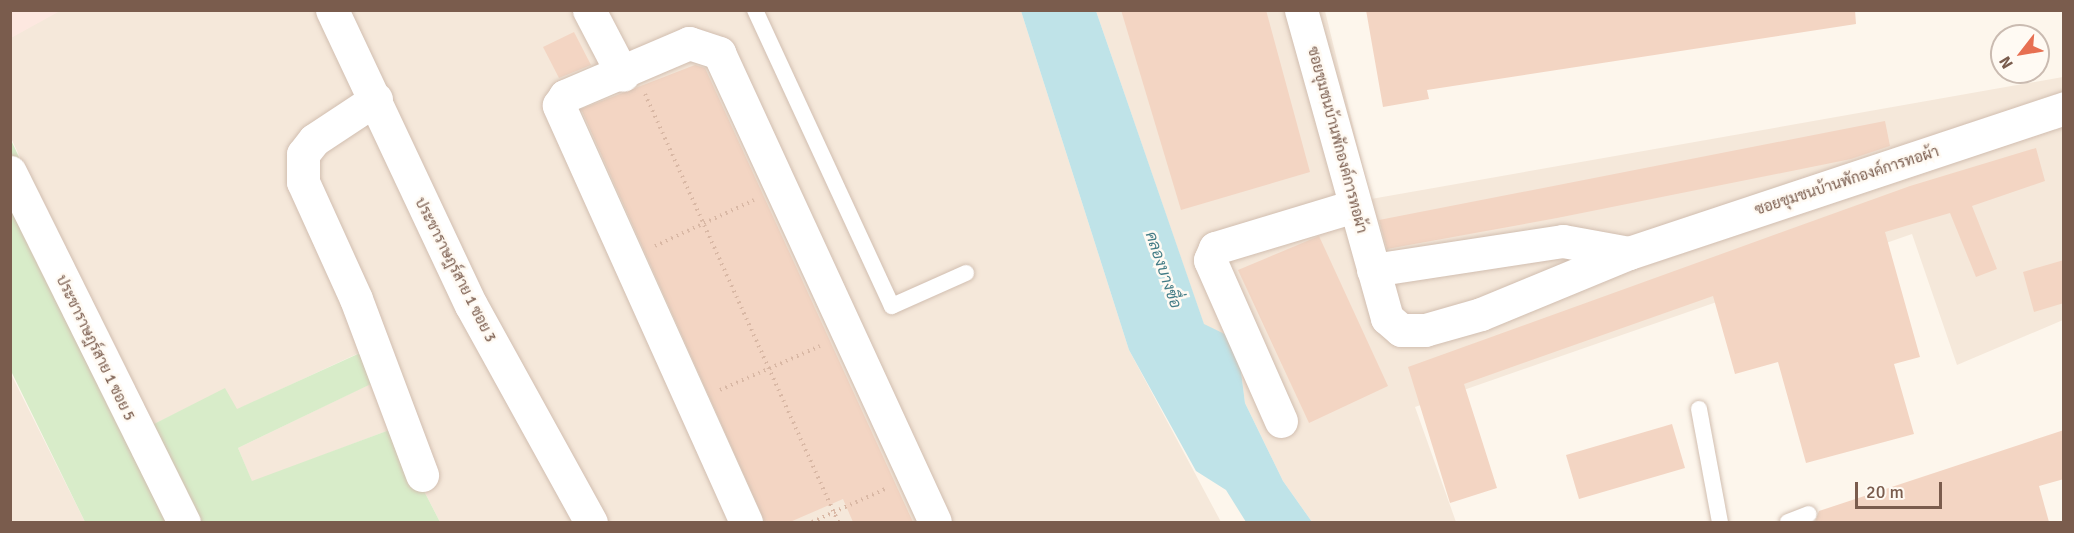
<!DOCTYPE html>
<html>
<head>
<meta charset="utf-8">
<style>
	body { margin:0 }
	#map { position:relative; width:2074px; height:533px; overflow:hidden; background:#fdf6ec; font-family:Signika,Sarabun,sans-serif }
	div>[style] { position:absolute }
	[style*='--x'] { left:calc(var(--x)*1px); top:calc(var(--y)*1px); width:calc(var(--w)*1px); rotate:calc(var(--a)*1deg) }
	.residential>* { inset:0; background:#f5e8da }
	.commercial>* { inset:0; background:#fde8e0 }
	.green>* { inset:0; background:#d8ecc9 }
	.water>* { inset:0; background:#bfe3e8 }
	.building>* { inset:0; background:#f3d5c3 }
	.path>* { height:4px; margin-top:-2px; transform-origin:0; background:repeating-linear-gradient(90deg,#d9b8a5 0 1.5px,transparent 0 6px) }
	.roads { filter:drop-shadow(0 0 2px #d1beb0) drop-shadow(0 0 2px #d1beb0) }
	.service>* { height:16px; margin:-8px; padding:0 8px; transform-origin:8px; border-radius:8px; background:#fff }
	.minor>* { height:33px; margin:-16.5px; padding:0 16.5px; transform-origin:16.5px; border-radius:16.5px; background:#fff }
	span { translate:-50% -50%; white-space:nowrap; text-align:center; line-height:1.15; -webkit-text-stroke:5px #fffaf3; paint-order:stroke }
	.street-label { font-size:15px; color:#7a5c4d }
	.water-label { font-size:16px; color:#437c86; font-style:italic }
	.frame { position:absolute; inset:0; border:12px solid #7a5c4d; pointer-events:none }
	.north { position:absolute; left:1990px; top:24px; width:60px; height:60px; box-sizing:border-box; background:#fffaf3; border:2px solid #cabbb1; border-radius:50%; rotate:239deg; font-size:16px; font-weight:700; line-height:24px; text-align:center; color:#7a5c4d }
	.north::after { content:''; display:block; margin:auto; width:21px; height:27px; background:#e76f51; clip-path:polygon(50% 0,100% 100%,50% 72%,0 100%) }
	.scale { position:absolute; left:1855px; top:482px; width:87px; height:27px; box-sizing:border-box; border:3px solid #7a5c4d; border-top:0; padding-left:8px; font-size:18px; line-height:21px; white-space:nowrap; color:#7a5c4d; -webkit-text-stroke:4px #fffaf3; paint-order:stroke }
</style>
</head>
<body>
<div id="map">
	<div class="residential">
		<i style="clip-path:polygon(60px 10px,1021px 11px,1129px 350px,1221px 522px,440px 522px,392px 429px,252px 482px,238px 448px,372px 383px,359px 353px,236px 410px,225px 389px,146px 428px,11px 138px,10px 38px)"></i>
		<i style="clip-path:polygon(1096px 11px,1325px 11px,1371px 199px,2063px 77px,2063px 320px,1957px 365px,1912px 234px,1415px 407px,1456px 522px,1312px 522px,1283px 481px,1245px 403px,1237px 340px,1204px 325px)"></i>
		<i style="clip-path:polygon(11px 374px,85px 522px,11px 522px)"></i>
	</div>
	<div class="commercial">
		<i style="clip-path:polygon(11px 10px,60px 10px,60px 11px,11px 38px)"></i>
	</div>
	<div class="green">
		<i style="clip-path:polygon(10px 138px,146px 428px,225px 388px,237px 409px,360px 353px,373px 383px,238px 448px,252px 481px,392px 429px,440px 522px,85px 522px,11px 371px)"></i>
	</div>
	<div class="water">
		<i style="clip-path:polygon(1021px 11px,1096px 11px,1204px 324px,1237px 340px,1245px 403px,1283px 481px,1312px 522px,1246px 522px,1226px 490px,1196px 471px,1129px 350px)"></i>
	</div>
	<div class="building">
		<i style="clip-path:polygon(1121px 10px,1266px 10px,1310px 172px,1181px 210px)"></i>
		<i style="clip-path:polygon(1366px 10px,1855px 10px,1856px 24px,1427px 90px,1429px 99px,1383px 107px)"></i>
		<i style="clip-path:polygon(574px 32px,591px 65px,559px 78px,543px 47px)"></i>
		<i style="clip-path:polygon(695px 65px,705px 68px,913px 522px,853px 522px,843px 499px,790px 522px,765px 522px,581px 109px)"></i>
		<i style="clip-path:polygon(1885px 121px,1890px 146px,1851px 159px,1557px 218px,1387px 249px,1379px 220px)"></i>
		<i style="clip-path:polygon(2036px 148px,2045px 181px,1972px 206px,1997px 269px,1976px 277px,1950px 213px,1885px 232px,1920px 357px,1894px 364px,1914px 434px,1806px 463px,1778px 362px,1735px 374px,1713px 296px,1464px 384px,1497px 488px,1450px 503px,1408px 367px,1910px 186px)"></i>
		<i style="clip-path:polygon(1319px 236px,1388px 386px,1309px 423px,1238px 270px)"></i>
		<i style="clip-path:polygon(2064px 260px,2064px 303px,2034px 312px,2023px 272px)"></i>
		<i style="clip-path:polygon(1672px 424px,1685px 468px,1579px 499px,1566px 455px)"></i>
		<i style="clip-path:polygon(2064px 430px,2064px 479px,2039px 486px,2049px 522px,1815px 522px,1819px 511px)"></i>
	</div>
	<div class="path">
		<i style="--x:645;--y:94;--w:470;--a:65.7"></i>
		<i style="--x:655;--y:246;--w:109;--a:-24.9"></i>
		<i style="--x:720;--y:390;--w:109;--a:-23.7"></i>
		<i style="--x:812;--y:522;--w:80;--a:-24.3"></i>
	</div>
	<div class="roads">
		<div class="service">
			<i style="--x:755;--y:10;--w:326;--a:65.2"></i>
			<i style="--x:892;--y:306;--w:81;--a:-24"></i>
			<i style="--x:1699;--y:409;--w:115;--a:79.5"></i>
			<i style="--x:1788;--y:522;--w:22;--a:-21"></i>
		</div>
		<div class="minor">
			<i style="--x:332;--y:10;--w:326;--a:64.8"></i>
			<i style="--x:471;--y:305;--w:248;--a:61.1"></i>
			<i style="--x:589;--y:10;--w:73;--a:62.4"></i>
			<i style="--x:1301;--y:10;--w:320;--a:74.4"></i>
			<i style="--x:1387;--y:318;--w:18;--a:41"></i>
			<i style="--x:1401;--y:330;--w:24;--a:0"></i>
			<i style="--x:1425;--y:330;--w:58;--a:-15.9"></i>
			<i style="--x:1481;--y:314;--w:160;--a:-22.4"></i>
			<i style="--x:1629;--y:253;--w:459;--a:-18.4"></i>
			<i style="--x:376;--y:99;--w:74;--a:146.5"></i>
			<i style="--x:314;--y:140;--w:18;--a:128"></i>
			<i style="--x:303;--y:154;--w:28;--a:90"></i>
			<i style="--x:303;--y:182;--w:128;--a:65.6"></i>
			<i style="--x:356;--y:299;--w:188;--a:69.4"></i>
			<i style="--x:10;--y:172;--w:391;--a:63.6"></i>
			<i style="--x:1373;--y:270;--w:192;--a:-8.7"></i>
			<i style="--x:1563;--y:241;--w:67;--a:10.3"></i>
			<i style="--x:1281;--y:421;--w:176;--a:-113.8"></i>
			<i style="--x:1210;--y:260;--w:13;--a:-67"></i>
			<i style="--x:1215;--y:248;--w:145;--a:-16.8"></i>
			<i style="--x:746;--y:522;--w:457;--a:-114.2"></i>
			<i style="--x:559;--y:105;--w:11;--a:-56"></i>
			<i style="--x:565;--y:96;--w:135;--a:-23.1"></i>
			<i style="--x:689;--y:43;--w:32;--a:18"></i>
			<i style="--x:719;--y:53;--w:516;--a:65.27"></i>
		</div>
	</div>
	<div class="street-label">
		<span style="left:1337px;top:140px;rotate:75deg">ซอยชุมชนบ้านพักองค์การทอผ้า</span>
		<span style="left:1847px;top:181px;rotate:-18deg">ซอยชุมชนบ้านพักองค์การทอผ้า</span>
		<span style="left:455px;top:270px;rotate:63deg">ประชาราษฎร์สาย 1 ซอย 3</span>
		<span style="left:95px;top:348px;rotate:64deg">ประชาราษฎร์สาย 1 ซอย 5</span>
	</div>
	<div class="water-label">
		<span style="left:1163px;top:270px;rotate:71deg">คลองบางซื่อ</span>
	</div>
	<div class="frame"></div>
	<div class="north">N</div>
	<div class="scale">20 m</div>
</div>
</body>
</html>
